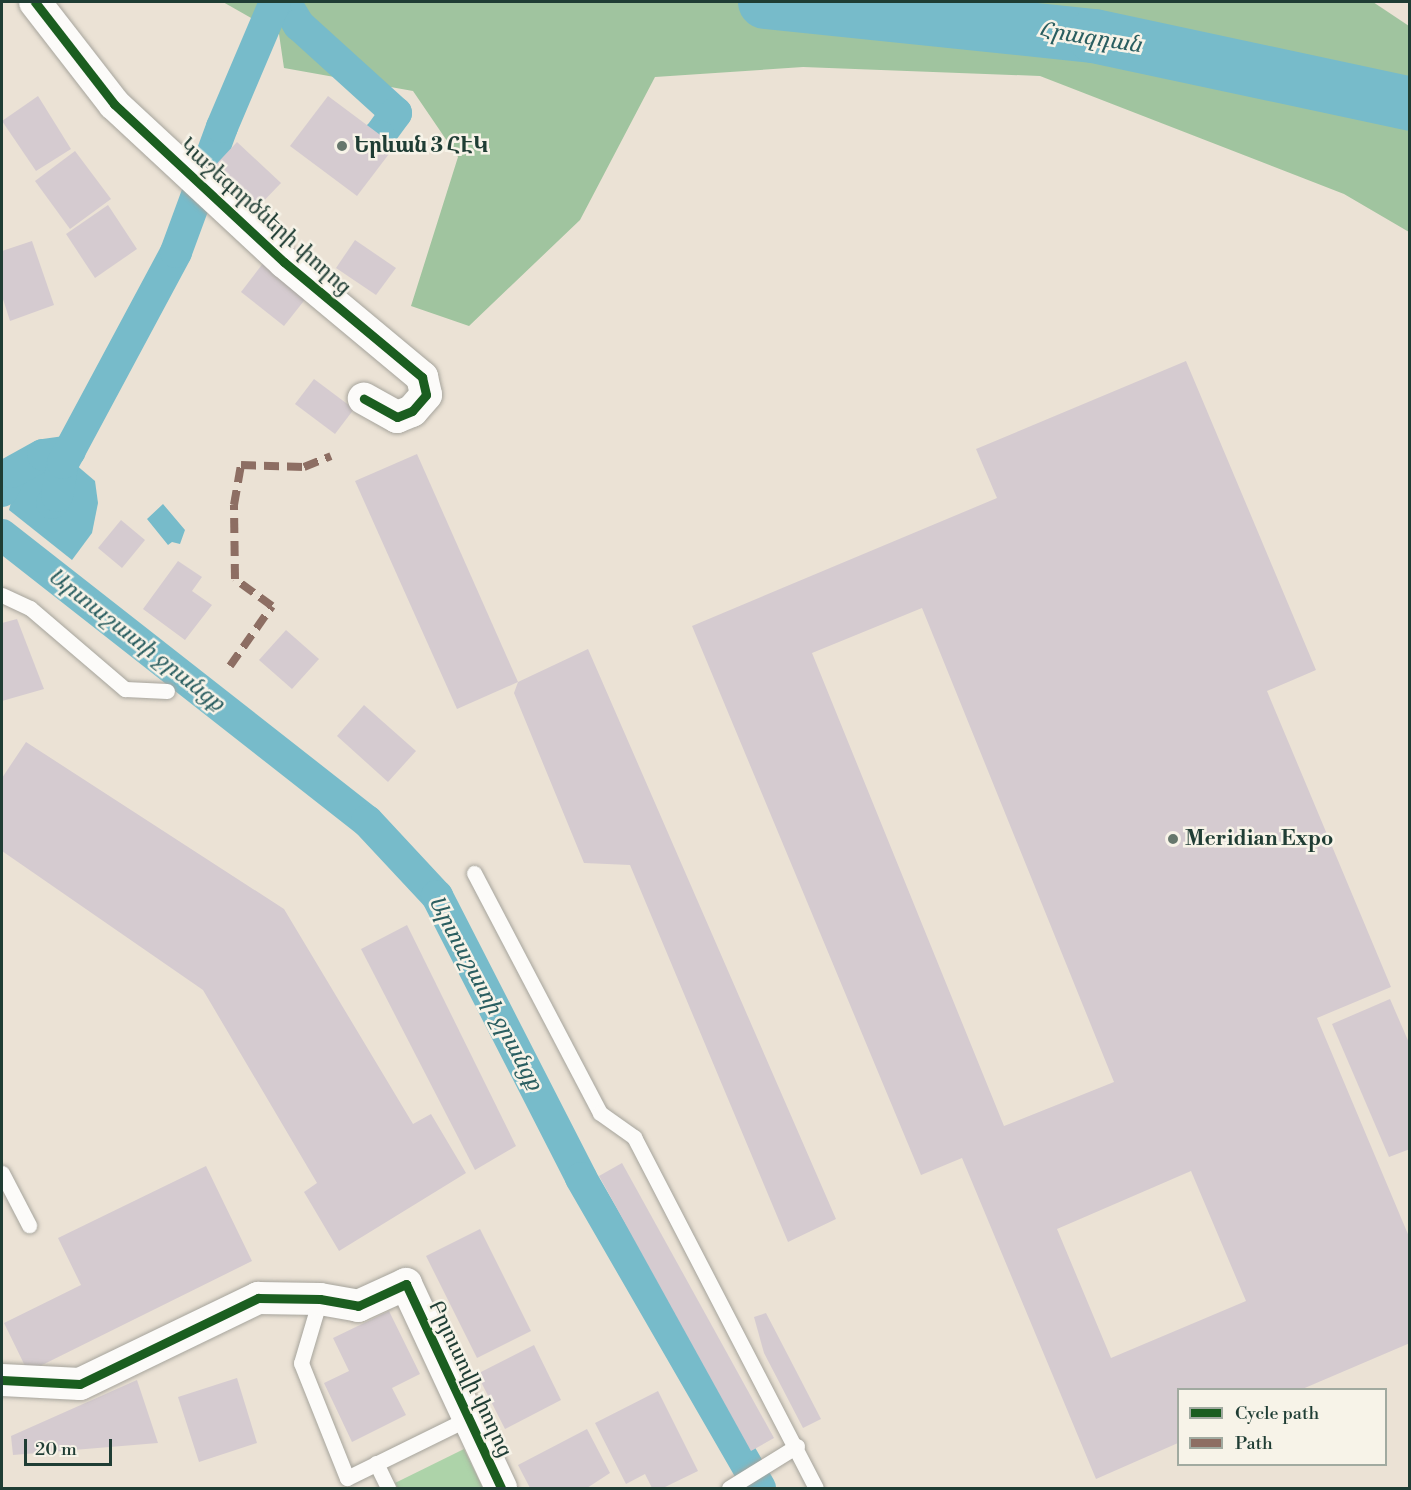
<!DOCTYPE html>
<html>
<head>
<meta charset="utf-8">
<style>
	body { margin:0 }
	#map { position:relative; width:1411px; height:1490px; overflow:hidden; background:#ebe2d5; font-family:"Libre Bodoni","Noto Serif Armenian",serif }
	div>[style] { position:absolute }
	[style*='--x'] { left:calc(var(--x)*1px); top:calc(var(--y)*1px); width:calc(var(--w)*1px); rotate:calc(var(--a)*1deg) }
	.green>* { inset:0; background:#add3a9 }
	.forest>* { inset:0; background:#a0c49f }
	.water>* { inset:0; background:#77bbca }
	.canal>* { height:32px; margin:-16px; padding:0 16px; transform-origin:16px; border-radius:16px; background:#77bbca }
	.river>* { height:54px; margin:-27px; padding:0 27px; transform-origin:27px; border-radius:27px; background:#77bbca }
	.building>* { inset:0; background:#d5cbd0 }
	.roads { filter:drop-shadow(0 0 2px #a6a49c) drop-shadow(0 0 2px #a6a49c) }
	.lane>* { height:15px; margin:-7.5px; padding:0 7.5px; transform-origin:7.5px; border-radius:7.5px; background:#fcfbf9 }
	.street>* { height:32px; margin:-16px; padding:0 16px; transform-origin:16px; border-radius:16px; background:#fcfbf9 }
	.quiet>* { height:8px; margin-top:-4px; transform-origin:0; background:repeating-linear-gradient(90deg,#8d6e63 0 15px,transparent 0 23px) }
	.cycleway>* { height:9px; margin:-4.5px; padding:0 4.5px; transform-origin:4.5px; border-radius:4.5px; background:#1b5e20 }
	.dots>* { width:16px; height:16px; translate:-50% -50%; box-sizing:border-box; border:3px solid #f7f3e8; border-radius:50% }
	span { translate:-50% -50%; white-space:nowrap; text-align:center; line-height:1.15; -webkit-text-stroke:5px #f7f3e8; paint-order:stroke }
	.poi-label { font-size:21px; color:#1f3d34; font-weight:700 }
	.left { translate:0 -50%; text-align:left }
	.street-label { font-size:21px; color:#1f3d34 }
	.water-label { font-size:22px; color:#2a5e60; font-style:italic }
	.frame { position:absolute; inset:0; border:3px solid #1f3d34; pointer-events:none }
	.legend { position:absolute; left:1177px; top:1388px; width:210px; height:78px; box-sizing:border-box; background:#f7f3e8; border:2px solid #a1aaa0; margin:0; padding:8px 10px; list-style:none; font-size:18px; color:#1f3d34 }
	.legend li { display:flex; align-items:center; gap:12px; height:30px }
	.legend b { width:30px; border:2px solid #a1aaa0 }
	.scale { position:absolute; left:24px; top:1439px; width:88px; height:27px; box-sizing:border-box; border:3px solid #1f3d34; border-top:0; padding-left:8px; font-size:18px; line-height:21px; white-space:nowrap; color:#1f3d34; -webkit-text-stroke:4px #f7f3e8; paint-order:stroke }
</style>
</head>
<body>
<div id="map">
	<div class="green">
		<i style="clip-path:polygon(464px 1449px,483px 1488px,398px 1488px,395px 1483px)"></i>
	</div>
	<div class="forest">
		<i style="clip-path:polygon(223px 2px,1373px 2px,1409px 26px,1409px 232px,1344px 194px,1040px 76px,803px 67px,655px 77px,580px 220px,469px 326px,411px 306px,458px 157px,413px 91px,284px 68px,279px 34px)"></i>
	</div>
	<div class="water">
		<i style="clip-path:polygon(63px 463px,75px 464px,95px 481px,98px 503px,92px 533px,72px 560px,9px 510px,14px 491px,27px 475px)"></i>
		<i style="clip-path:polygon(163px 504px,185px 530px,180px 544px,172px 542px,168px 545px,147px 519px)"></i>
	</div>
	<div class="canal">
		<i style="--x:285;--y:2;--w:27;--a:59"></i>
		<i style="--x:299;--y:25;--w:131;--a:42.2"></i>
		<i style="--x:396;--y:113;--w:29;--a:126"></i>
		<i style="--x:379;--y:136;--w:29;--a:145"></i>
		<i style="--x:2;--y:491;--w:21;--a:-62"></i>
		<i style="--x:12;--y:472;--w:35;--a:-29"></i>
		<i style="--x:43;--y:455;--w:27;--a:-8"></i>
		<i style="--x:52;--y:503;--w:9;--a:-54"></i>
		<i style="--x:57;--y:496;--w:34;--a:-80"></i>
		<i style="--x:63;--y:463;--w:239;--a:-61.8"></i>
		<i style="--x:176;--y:252;--w:133;--a:-69.8"></i>
		<i style="--x:222;--y:127;--w:136;--a:-67"></i>
		<i style="--x:2;--y:535;--w:464;--a:38.1"></i>
		<i style="--x:367;--y:821;--w:103;--a:47"></i>
		<i style="--x:437;--y:896;--w:317;--a:62.9"></i>
		<i style="--x:581;--y:1178;--w:358;--a:60"></i>
	</div>
	<div class="river">
		<i style="--x:765;--y:2;--w:331;--a:5.9"></i>
		<i style="--x:1094;--y:36;--w:323;--a:12.1"></i>
	</div>
	<div class="building">
		<i style="clip-path:polygon(38px 96px,71px 149px,36px 171px,2px 121px)"></i>
		<i style="clip-path:polygon(328px 96px,395px 146px,357px 196px,290px 146px)"></i>
		<i style="clip-path:polygon(237px 142px,281px 183px,251px 214px,208px 173px)"></i>
		<i style="clip-path:polygon(75px 151px,111px 199px,70px 229px,35px 181px)"></i>
		<i style="clip-path:polygon(108px 205px,137px 249px,95px 278px,66px 234px)"></i>
		<i style="clip-path:polygon(355px 240px,396px 268px,376px 295px,336px 268px)"></i>
		<i style="clip-path:polygon(32px 241px,54px 305px,10px 321px,2px 296px,2px 251px)"></i>
		<i style="clip-path:polygon(264px 262px,307px 297px,284px 326px,241px 292px)"></i>
		<i style="clip-path:polygon(evenodd,1186px 361px,1316px 670px,1267px 691px,1391px 987px,1317px 1018px,1410px 1239px,1410px 1343px,1300px 1390px,1178px 1390px,1178px 1443px,1096px 1479px,962px 1158px,921px 1175px,692px 626px,997px 498px,976px 449px,1186px 361px,922px 608px,1114px 1082px,1004px 1126px,812px 653px,922px 608px,1186px 361px,1191px 1171px,1246px 1301px,1111px 1358px,1057px 1229px,1191px 1171px)"></i>
		<i style="clip-path:polygon(314px 379px,354px 409px,335px 434px,295px 404px)"></i>
		<i style="clip-path:polygon(417px 454px,518px 682px,457px 709px,355px 481px)"></i>
		<i style="clip-path:polygon(121px 520px,145px 540px,122px 568px,98px 548px)"></i>
		<i style="clip-path:polygon(178px 561px,202px 577px,192px 591px,212px 605px,185px 640px,143px 609px)"></i>
		<i style="clip-path:polygon(17px 619px,44px 689px,2px 701px,2px 623px)"></i>
		<i style="clip-path:polygon(286px 630px,319px 659px,292px 689px,259px 660px)"></i>
		<i style="clip-path:polygon(588px 649px,836px 1219px,788px 1242px,630px 865px,584px 863px,514px 693px,518px 682px)"></i>
		<i style="clip-path:polygon(364px 705px,416px 751px,388px 782px,337px 736px)"></i>
		<i style="clip-path:polygon(26px 742px,284px 909px,413px 1124px,431px 1114px,466px 1173px,339px 1251px,304px 1192px,317px 1183px,203px 990px,2px 851px,2px 778px)"></i>
		<i style="clip-path:polygon(407px 925px,516px 1146px,475px 1170px,361px 949px)"></i>
		<i style="clip-path:polygon(1390px 999px,1410px 1045px,1410px 1149px,1389px 1157px,1332px 1024px)"></i>
		<i style="clip-path:polygon(622px 1163px,774px 1438px,751px 1451px,599px 1176px)"></i>
		<i style="clip-path:polygon(206px 1166px,252px 1261px,28px 1372px,4px 1323px,81px 1285px,58px 1238px)"></i>
		<i style="clip-path:polygon(480px 1229px,531px 1331px,477px 1358px,426px 1256px)"></i>
		<i style="clip-path:polygon(389px 1311px,420px 1374px,392px 1388px,406px 1415px,352px 1442px,324px 1383px,349px 1371px,333px 1338px)"></i>
		<i style="clip-path:polygon(766px 1313px,821px 1419px,803px 1428px,764px 1353px,754px 1317px)"></i>
		<i style="clip-path:polygon(534px 1345px,561px 1400px,505px 1429px,477px 1374px)"></i>
		<i style="clip-path:polygon(237px 1378px,257px 1443px,199px 1462px,178px 1397px)"></i>
		<i style="clip-path:polygon(137px 1380px,158px 1443px,13px 1455px,11px 1436px)"></i>
		<i style="clip-path:polygon(658px 1391px,698px 1471px,663px 1488px,652px 1488px,645px 1474px,626px 1484px,595px 1423px)"></i>
		<i style="clip-path:polygon(587px 1429px,610px 1473px,587px 1488px,530px 1488px,518px 1465px)"></i>
	</div>
	<div class="roads">
		<div class="lane">
			<i style="--x:2;--y:595;--w:31;--a:25"></i>
			<i style="--x:30;--y:608;--w:125;--a:40.5"></i>
			<i style="--x:125;--y:689;--w:42;--a:2.7"></i>
			<i style="--x:474;--y:873;--w:271;--a:62.3"></i>
			<i style="--x:600;--y:1113;--w:42;--a:35.2"></i>
			<i style="--x:634;--y:1137;--w:395;--a:62.6"></i>
			<i style="--x:2;--y:1173;--w:59;--a:62.6"></i>
			<i style="--x:320;--y:1299;--w:67;--a:106.5"></i>
			<i style="--x:301;--y:1363;--w:124;--a:68.2"></i>
			<i style="--x:347;--y:1478;--w:136;--a:-26.2"></i>
			<i style="--x:376;--y:1463;--w:28;--a:64"></i>
			<i style="--x:729;--y:1488;--w:80;--a:-31.7"></i>
		</div>
		<div class="street">
			<i style="--x:35;--y:2;--w:129;--a:52.2"></i>
			<i style="--x:114;--y:104;--w:232;--a:42.9"></i>
			<i style="--x:284;--y:262;--w:180;--a:39.8"></i>
			<i style="--x:422;--y:377;--w:18;--a:77"></i>
			<i style="--x:426;--y:395;--w:21;--a:131"></i>
			<i style="--x:412;--y:411;--w:16;--a:158"></i>
			<i style="--x:397;--y:417;--w:38;--a:-151"></i>
			<i style="--x:2;--y:1380;--w:78;--a:2.9"></i>
			<i style="--x:80;--y:1384;--w:198;--a:-25.8"></i>
			<i style="--x:258;--y:1298;--w:62;--a:0.9"></i>
			<i style="--x:320;--y:1299;--w:39;--a:10"></i>
			<i style="--x:358;--y:1306;--w:53;--a:-24.6"></i>
			<i style="--x:406;--y:1284;--w:225;--a:65"></i>
		</div>
	</div>
	<div class="quiet">
		<i style="--x:230;--y:666;--w:73;--a:-55"></i>
		<i style="--x:272;--y:606;--w:46;--a:-143.9"></i>
		<i style="--x:235;--y:579;--w:74;--a:-90.8"></i>
		<i style="--x:234;--y:505;--w:41;--a:-80.1"></i>
		<i style="--x:241;--y:465;--w:63;--a:1.8"></i>
		<i style="--x:304;--y:467;--w:29;--a:-22"></i>
	</div>
	<div class="cycleway">
		<i style="--x:35;--y:2;--w:129;--a:52.2"></i>
		<i style="--x:114;--y:104;--w:232;--a:42.9"></i>
		<i style="--x:284;--y:262;--w:180;--a:39.8"></i>
		<i style="--x:422;--y:377;--w:18;--a:77"></i>
		<i style="--x:426;--y:395;--w:21;--a:131"></i>
		<i style="--x:412;--y:411;--w:16;--a:158"></i>
		<i style="--x:397;--y:417;--w:38;--a:-151"></i>
		<i style="--x:2;--y:1380;--w:78;--a:2.9"></i>
		<i style="--x:80;--y:1384;--w:198;--a:-25.8"></i>
		<i style="--x:258;--y:1298;--w:62;--a:0.9"></i>
		<i style="--x:320;--y:1299;--w:39;--a:10"></i>
		<i style="--x:358;--y:1306;--w:53;--a:-24.6"></i>
		<i style="--x:406;--y:1284;--w:225;--a:65"></i>
	</div>
	<div class="dots">
		<i style="left:342px;top:146px;background:#66776c"></i>
		<i style="left:1173px;top:839px;background:#66776c"></i>
	</div>
	<div class="poi-label">
		<span class="left" style="left:354px;top:146px">Երևան 3 ՀԷԿ</span>
		<span class="left" style="left:1185px;top:839px">Meridian Expo</span>
	</div>
	<div class="street-label">
		<span style="left:265px;top:217px;rotate:42deg">Կաշեգործների փողոց</span>
		<span style="left:470px;top:1379px;rotate:65deg">Բրյուսովի փողոց</span>
	</div>
	<div class="water-label">
		<span style="left:1090px;top:38px;rotate:9deg">Հրազդան</span>
		<span style="left:136px;top:640px;rotate:38deg">Արտաշատի ջրանցք</span>
		<span style="left:485px;top:993px;rotate:62deg">Արտաշատի ջրանցք</span>
	</div>
	<div class="frame"></div>
	<ul class="legend">
	<li><b style="height:8px;background:#1b5e20"></b>Cycle path</li>
	<li><b style="height:8px;background:#8d6e63"></b>Path</li>
	</ul>
	<div class="scale">20 m</div>
</div>
</body>
</html>
